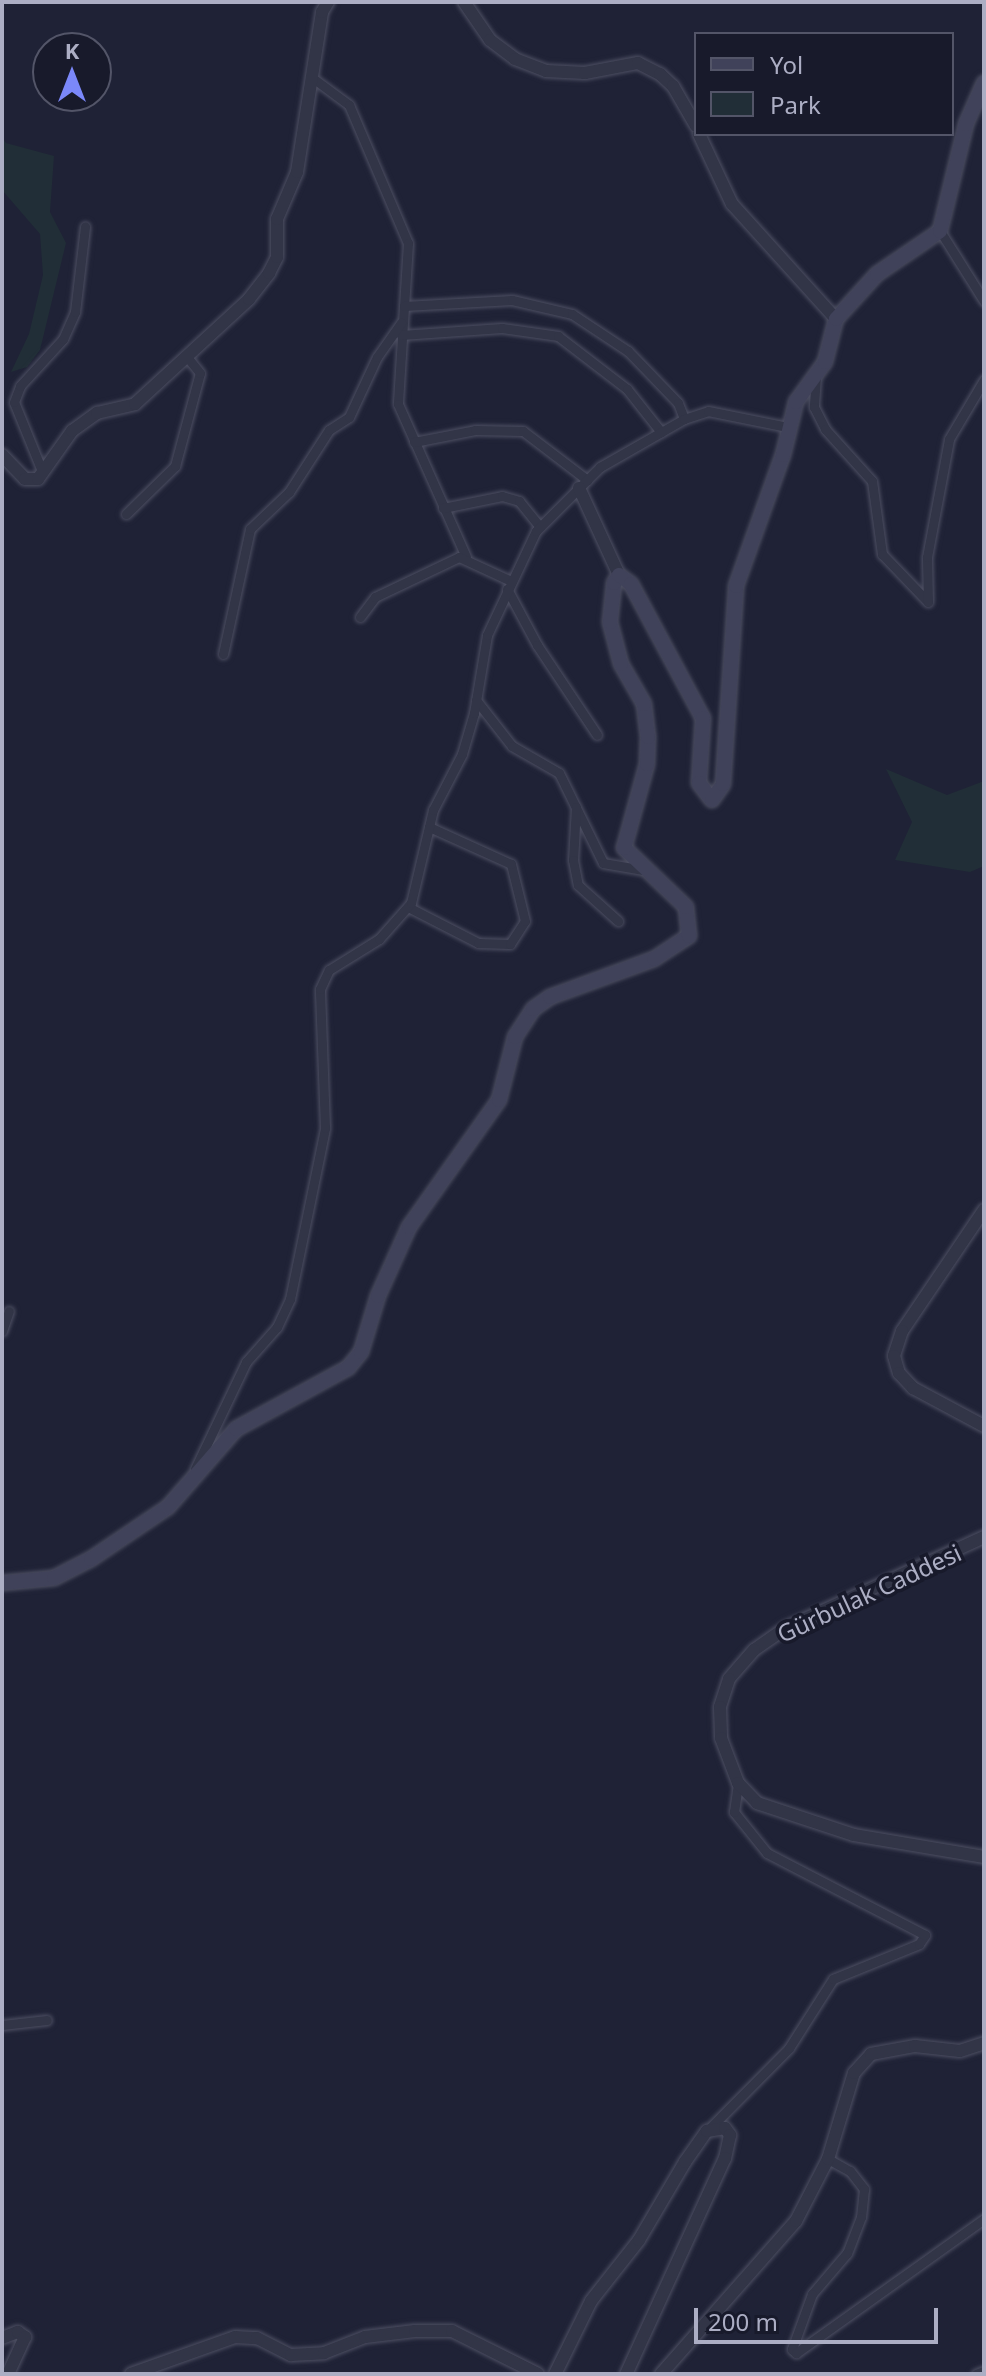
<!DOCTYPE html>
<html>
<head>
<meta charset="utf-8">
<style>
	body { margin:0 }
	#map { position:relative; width:986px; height:2376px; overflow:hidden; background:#1f2236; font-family:"Noto Sans",sans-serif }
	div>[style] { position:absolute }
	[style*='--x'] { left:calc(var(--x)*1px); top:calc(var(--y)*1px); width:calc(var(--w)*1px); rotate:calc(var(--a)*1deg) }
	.green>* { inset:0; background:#212e37 }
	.roads { filter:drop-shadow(0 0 2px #4d4f62) drop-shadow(0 0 2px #4d4f62) }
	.minor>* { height:9px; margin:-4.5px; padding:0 4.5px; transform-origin:4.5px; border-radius:4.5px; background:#323547 }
	.tertiary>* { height:12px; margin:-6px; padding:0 6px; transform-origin:6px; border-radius:6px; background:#323547 }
	.secondary>* { height:14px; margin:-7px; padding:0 7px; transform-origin:7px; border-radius:7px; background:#40425a }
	span { translate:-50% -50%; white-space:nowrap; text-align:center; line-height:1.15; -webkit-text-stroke:7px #181a2b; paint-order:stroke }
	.street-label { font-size:24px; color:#acaec4 }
	.frame { position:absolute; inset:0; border:4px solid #acaec4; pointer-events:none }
	.legend { position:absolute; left:694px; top:32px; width:260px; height:104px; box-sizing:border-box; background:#181a2b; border:2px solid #535568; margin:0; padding:10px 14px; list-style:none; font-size:24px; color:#acaec4 }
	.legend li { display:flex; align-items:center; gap:16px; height:40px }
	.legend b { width:40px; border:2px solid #535568 }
	.north { position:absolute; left:32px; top:32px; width:80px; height:80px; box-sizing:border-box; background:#181a2b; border:2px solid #535568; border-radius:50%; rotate:0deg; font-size:22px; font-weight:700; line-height:32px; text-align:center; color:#acaec4 }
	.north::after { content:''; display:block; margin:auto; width:28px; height:36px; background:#7b88fa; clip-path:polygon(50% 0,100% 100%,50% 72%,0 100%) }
	.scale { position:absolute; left:694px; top:2308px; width:244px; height:36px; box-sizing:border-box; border:4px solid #acaec4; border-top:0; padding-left:10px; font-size:24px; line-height:28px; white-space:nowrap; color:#acaec4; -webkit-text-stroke:6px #181a2b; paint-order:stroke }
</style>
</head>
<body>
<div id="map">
	<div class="green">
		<i style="clip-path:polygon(2px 137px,6px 143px,54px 156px,50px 212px,66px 243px,40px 350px,27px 367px,11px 372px,29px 334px,43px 275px,40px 234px,2px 190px)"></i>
		<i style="clip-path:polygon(886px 769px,947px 795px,984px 781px,984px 866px,970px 872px,895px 860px,912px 822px)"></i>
	</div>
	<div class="roads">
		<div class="minor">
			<i style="--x:314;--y:79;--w:44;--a:36.6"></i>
			<i style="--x:349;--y:105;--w:150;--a:66.9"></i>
			<i style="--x:408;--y:243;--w:161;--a:93.6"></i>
			<i style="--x:398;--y:404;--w:167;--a:66"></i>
			<i style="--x:940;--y:231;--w:83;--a:57.8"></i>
			<i style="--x:404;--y:306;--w:108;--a:-3.2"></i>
			<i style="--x:512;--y:300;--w:62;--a:13.1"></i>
			<i style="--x:572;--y:314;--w:67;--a:33.5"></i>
			<i style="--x:628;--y:351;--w:72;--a:46.1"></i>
			<i style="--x:678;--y:403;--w:17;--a:69"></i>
			<i style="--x:401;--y:335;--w:101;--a:-4"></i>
			<i style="--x:502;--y:328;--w:57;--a:8.1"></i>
			<i style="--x:558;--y:336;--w:87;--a:37.5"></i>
			<i style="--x:627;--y:389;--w:55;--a:51.7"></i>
			<i style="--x:816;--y:376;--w:31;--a:94"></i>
			<i style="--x:814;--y:407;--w:25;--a:63"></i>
			<i style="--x:825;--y:429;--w:70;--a:47.9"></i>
			<i style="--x:872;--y:481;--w:74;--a:82.2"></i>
			<i style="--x:882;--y:554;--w:66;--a:46.2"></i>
			<i style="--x:928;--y:602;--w:45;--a:-91.3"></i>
			<i style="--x:927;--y:557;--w:120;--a:-79.4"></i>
			<i style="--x:949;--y:439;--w:69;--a:-59.3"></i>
			<i style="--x:414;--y:442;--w:62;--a:-11.1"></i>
			<i style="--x:475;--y:430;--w:48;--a:1.2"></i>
			<i style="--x:523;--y:431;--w:81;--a:37.4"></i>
			<i style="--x:42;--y:471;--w:74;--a:-112.1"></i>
			<i style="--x:14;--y:402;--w:17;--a:-69"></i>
			<i style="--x:20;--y:386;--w:64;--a:-47.5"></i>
			<i style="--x:63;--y:339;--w:30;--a:-66"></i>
			<i style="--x:75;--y:312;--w:86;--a:-83.3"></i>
			<i style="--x:443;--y:508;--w:60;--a:-11.5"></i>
			<i style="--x:502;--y:496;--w:18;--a:16"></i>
			<i style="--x:519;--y:501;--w:33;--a:51"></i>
			<i style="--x:126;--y:514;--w:69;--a:-44.4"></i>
			<i style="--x:175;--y:466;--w:96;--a:-75"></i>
			<i style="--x:200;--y:373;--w:22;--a:-129"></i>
			<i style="--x:507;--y:589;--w:64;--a:61.8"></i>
			<i style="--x:537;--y:645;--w:108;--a:56.3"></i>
			<i style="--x:360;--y:617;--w:25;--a:-53"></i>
			<i style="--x:375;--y:597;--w:93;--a:-25.5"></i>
			<i style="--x:459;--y:557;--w:57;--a:24.8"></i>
			<i style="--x:223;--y:654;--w:128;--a:-77.8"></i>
			<i style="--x:250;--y:529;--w:54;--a:-43.5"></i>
			<i style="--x:289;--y:492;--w:74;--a:-57.2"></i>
			<i style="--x:329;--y:430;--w:24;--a:-33"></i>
			<i style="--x:349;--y:417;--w:66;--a:-65"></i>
			<i style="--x:377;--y:357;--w:42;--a:-54.8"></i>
			<i style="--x:476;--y:700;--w:58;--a:52"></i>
			<i style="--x:512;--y:746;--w:54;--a:29.9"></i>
			<i style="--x:559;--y:773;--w:100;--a:63.9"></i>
			<i style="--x:603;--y:863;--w:41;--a:9.9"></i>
			<i style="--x:576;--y:807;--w:53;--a:93.2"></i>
			<i style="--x:573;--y:860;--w:25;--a:79"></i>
			<i style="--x:578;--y:885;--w:54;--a:42"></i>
			<i style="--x:408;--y:907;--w:79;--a:27.2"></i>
			<i style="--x:478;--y:943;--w:32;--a:2"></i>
			<i style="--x:510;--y:944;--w:27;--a:-57"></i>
			<i style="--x:525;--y:921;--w:59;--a:-103.8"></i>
			<i style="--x:511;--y:864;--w:90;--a:-155.7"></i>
			<i style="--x:2;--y:1331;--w:21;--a:-71"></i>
			<i style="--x:195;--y:1469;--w:119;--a:-64.5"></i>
			<i style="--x:246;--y:1362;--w:47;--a:-48.5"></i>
			<i style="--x:277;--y:1327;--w:31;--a:-65"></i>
			<i style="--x:290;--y:1299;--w:175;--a:-78.4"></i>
			<i style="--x:325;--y:1128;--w:139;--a:-92.1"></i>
			<i style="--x:320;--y:989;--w:21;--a:-65"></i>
			<i style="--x:329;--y:970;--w:59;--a:-31.8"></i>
			<i style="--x:379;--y:939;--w:48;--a:-48.4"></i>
			<i style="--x:411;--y:903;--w:96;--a:-76.7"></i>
			<i style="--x:433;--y:810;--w:63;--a:-62.6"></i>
			<i style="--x:462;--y:754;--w:43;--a:-73.7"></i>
			<i style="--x:474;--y:713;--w:79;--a:-80.5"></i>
			<i style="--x:487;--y:635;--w:115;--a:-64.8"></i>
			<i style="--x:536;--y:531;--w:91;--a:-45"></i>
			<i style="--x:600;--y:467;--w:97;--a:-29.7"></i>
			<i style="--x:684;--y:419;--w:25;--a:-18"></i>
			<i style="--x:708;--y:411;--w:81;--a:11.4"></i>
			<i style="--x:2;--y:2025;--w:45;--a:-6.3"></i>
			<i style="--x:707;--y:2131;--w:117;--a:-45.3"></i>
			<i style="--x:789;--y:2048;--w:82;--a:-57.5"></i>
			<i style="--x:833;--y:1979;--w:93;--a:-22.1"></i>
			<i style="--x:919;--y:1944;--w:11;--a:-56"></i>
			<i style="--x:925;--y:1935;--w:178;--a:-152.6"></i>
			<i style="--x:767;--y:1853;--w:53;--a:-128.8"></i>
			<i style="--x:734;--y:1812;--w:29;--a:-82"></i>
			<i style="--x:828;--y:2159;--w:25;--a:29"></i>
			<i style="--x:850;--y:2171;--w:23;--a:52"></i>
			<i style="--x:864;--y:2189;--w:28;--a:96"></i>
			<i style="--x:861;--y:2217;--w:39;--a:111"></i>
			<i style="--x:847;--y:2253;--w:54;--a:130.5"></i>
			<i style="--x:812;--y:2294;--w:59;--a:110"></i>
			<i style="--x:792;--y:2349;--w:6;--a:45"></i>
			<i style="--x:796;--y:2353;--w:231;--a:-35.5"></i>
			<i style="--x:976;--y:2374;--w:9;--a:-21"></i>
		</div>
		<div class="tertiary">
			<i style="--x:464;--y:2;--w:46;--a:55.6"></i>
			<i style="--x:490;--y:40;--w:31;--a:37"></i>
			<i style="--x:515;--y:59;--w:33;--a:21"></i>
			<i style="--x:546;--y:71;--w:39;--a:3"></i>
			<i style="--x:585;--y:73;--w:54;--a:-10.7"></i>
			<i style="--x:638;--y:63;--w:25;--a:27"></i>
			<i style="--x:660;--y:74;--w:18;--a:43"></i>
			<i style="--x:673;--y:86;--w:46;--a:60.1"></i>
			<i style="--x:699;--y:134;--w:77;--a:64.8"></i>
			<i style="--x:732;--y:204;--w:155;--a:47.9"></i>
			<i style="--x:2;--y:455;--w:33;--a:46"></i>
			<i style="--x:25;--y:479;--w:13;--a:0"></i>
			<i style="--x:38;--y:479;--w:59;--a:-54.7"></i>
			<i style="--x:72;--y:431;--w:31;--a:-36"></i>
			<i style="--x:97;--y:413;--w:39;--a:-13"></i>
			<i style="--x:135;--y:404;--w:155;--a:-42.6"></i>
			<i style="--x:249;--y:299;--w:33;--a:-52"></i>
			<i style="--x:269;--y:273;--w:18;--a:-63"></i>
			<i style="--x:277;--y:257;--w:38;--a:-90"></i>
			<i style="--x:277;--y:219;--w:51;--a:-66.9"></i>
			<i style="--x:297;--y:172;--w:162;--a:-81.1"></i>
			<i style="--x:322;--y:12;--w:12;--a:-59"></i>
			<i style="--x:579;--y:488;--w:96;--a:65.3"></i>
			<i style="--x:984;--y:1210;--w:146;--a:124.1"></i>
			<i style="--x:902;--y:1331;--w:26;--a:108"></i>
			<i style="--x:894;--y:1356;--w:18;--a:74"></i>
			<i style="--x:899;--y:1373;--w:21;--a:47"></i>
			<i style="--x:913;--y:1388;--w:81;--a:28.2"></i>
			<i style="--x:984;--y:1537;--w:217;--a:155.4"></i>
			<i style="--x:787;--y:1627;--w:40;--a:145.1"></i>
			<i style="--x:754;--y:1650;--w:38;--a:131"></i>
			<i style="--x:729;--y:1679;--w:29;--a:108"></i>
			<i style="--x:720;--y:1707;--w:31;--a:88"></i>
			<i style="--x:721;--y:1738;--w:48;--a:69.3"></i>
			<i style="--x:738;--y:1783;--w:28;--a:46"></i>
			<i style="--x:757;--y:1803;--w:102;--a:18.3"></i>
			<i style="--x:854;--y:1835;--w:132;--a:9.6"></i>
			<i style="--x:2;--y:2338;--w:17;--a:-21"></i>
			<i style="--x:18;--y:2332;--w:9;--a:36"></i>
			<i style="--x:25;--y:2337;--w:41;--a:114.7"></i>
			<i style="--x:131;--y:2374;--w:110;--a:-19.6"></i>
			<i style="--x:235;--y:2337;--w:22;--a:3"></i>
			<i style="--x:257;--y:2338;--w:38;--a:27"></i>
			<i style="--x:291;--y:2355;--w:33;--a:-3"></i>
			<i style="--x:324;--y:2353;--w:44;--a:-21.3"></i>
			<i style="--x:365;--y:2337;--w:50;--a:-6.8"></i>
			<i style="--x:415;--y:2331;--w:37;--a:0"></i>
			<i style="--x:452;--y:2331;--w:96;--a:26.6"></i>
			<i style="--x:555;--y:2374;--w:81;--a:-63.7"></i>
			<i style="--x:591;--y:2301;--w:78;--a:-51.8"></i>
			<i style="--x:639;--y:2240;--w:91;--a:-59.5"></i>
			<i style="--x:685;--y:2162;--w:38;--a:-55"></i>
			<i style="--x:707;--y:2131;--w:18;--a:-9"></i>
			<i style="--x:725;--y:2128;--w:9;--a:54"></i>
			<i style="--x:730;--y:2135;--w:24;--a:102"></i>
			<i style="--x:725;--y:2158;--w:238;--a:114.6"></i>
			<i style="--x:661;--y:2374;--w:204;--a:-48.6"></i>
			<i style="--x:796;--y:2221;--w:70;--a:-62.7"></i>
			<i style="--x:828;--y:2159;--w:90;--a:-73.2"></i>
			<i style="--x:854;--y:2073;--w:25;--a:-48"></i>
			<i style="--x:871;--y:2054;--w:45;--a:-10.3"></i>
			<i style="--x:915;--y:2046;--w:45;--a:6.3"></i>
			<i style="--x:960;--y:2051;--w:25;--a:-18"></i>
		</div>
		<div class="secondary">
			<i style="--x:2;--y:1583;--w:52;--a:-5.5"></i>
			<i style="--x:54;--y:1578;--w:42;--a:-27.2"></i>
			<i style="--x:91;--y:1559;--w:93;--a:-34"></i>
			<i style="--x:168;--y:1507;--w:103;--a:-48.9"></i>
			<i style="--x:236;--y:1429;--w:128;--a:-28.6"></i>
			<i style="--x:348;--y:1368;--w:21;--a:-51"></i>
			<i style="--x:361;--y:1352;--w:59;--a:-73.1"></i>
			<i style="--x:378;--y:1296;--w:76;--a:-65.8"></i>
			<i style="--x:409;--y:1227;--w:156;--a:-54.7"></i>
			<i style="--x:499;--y:1100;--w:65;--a:-75.7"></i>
			<i style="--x:515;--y:1037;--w:33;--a:-57"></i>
			<i style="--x:533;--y:1009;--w:21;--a:-35"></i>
			<i style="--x:550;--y:997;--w:111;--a:-20.1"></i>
			<i style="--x:654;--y:959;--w:42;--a:-33.3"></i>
			<i style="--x:689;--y:936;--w:29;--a:-96"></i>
			<i style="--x:686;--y:907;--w:86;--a:-136.4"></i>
			<i style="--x:624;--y:848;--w:87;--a:-74.7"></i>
			<i style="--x:647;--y:764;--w:27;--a:-88"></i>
			<i style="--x:648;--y:737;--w:33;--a:-97"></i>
			<i style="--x:644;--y:704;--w:46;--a:-119.9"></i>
			<i style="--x:621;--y:664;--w:43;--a:-104.7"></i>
			<i style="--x:610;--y:622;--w:39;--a:-84"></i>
			<i style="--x:614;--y:583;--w:9;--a:-58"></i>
			<i style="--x:619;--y:575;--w:15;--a:37"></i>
			<i style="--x:631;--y:584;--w:152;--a:61.8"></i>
			<i style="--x:703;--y:718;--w:65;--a:93.5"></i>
			<i style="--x:699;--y:783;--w:21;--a:53"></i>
			<i style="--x:712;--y:800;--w:19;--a:-55"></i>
			<i style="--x:723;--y:784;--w:198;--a:-86.2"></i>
			<i style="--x:736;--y:586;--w:139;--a:-70.3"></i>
			<i style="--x:783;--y:455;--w:55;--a:-76.2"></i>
			<i style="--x:796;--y:402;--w:49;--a:-54.1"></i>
			<i style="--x:825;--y:362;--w:44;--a:-75.7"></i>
			<i style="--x:836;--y:319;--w:61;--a:-47.7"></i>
			<i style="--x:877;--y:274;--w:76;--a:-34.3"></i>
			<i style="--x:940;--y:231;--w:110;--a:-76.3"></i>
			<i style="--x:966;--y:124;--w:45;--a:-66.3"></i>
		</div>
	</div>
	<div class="street-label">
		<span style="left:869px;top:1593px;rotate:-25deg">Gürbulak Caddesi</span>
	</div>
	<div class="frame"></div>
	<ul class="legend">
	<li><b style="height:10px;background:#40425a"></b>Yol</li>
	<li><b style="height:22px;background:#212e37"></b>Park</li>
	</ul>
	<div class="north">K</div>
	<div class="scale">200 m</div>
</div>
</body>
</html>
